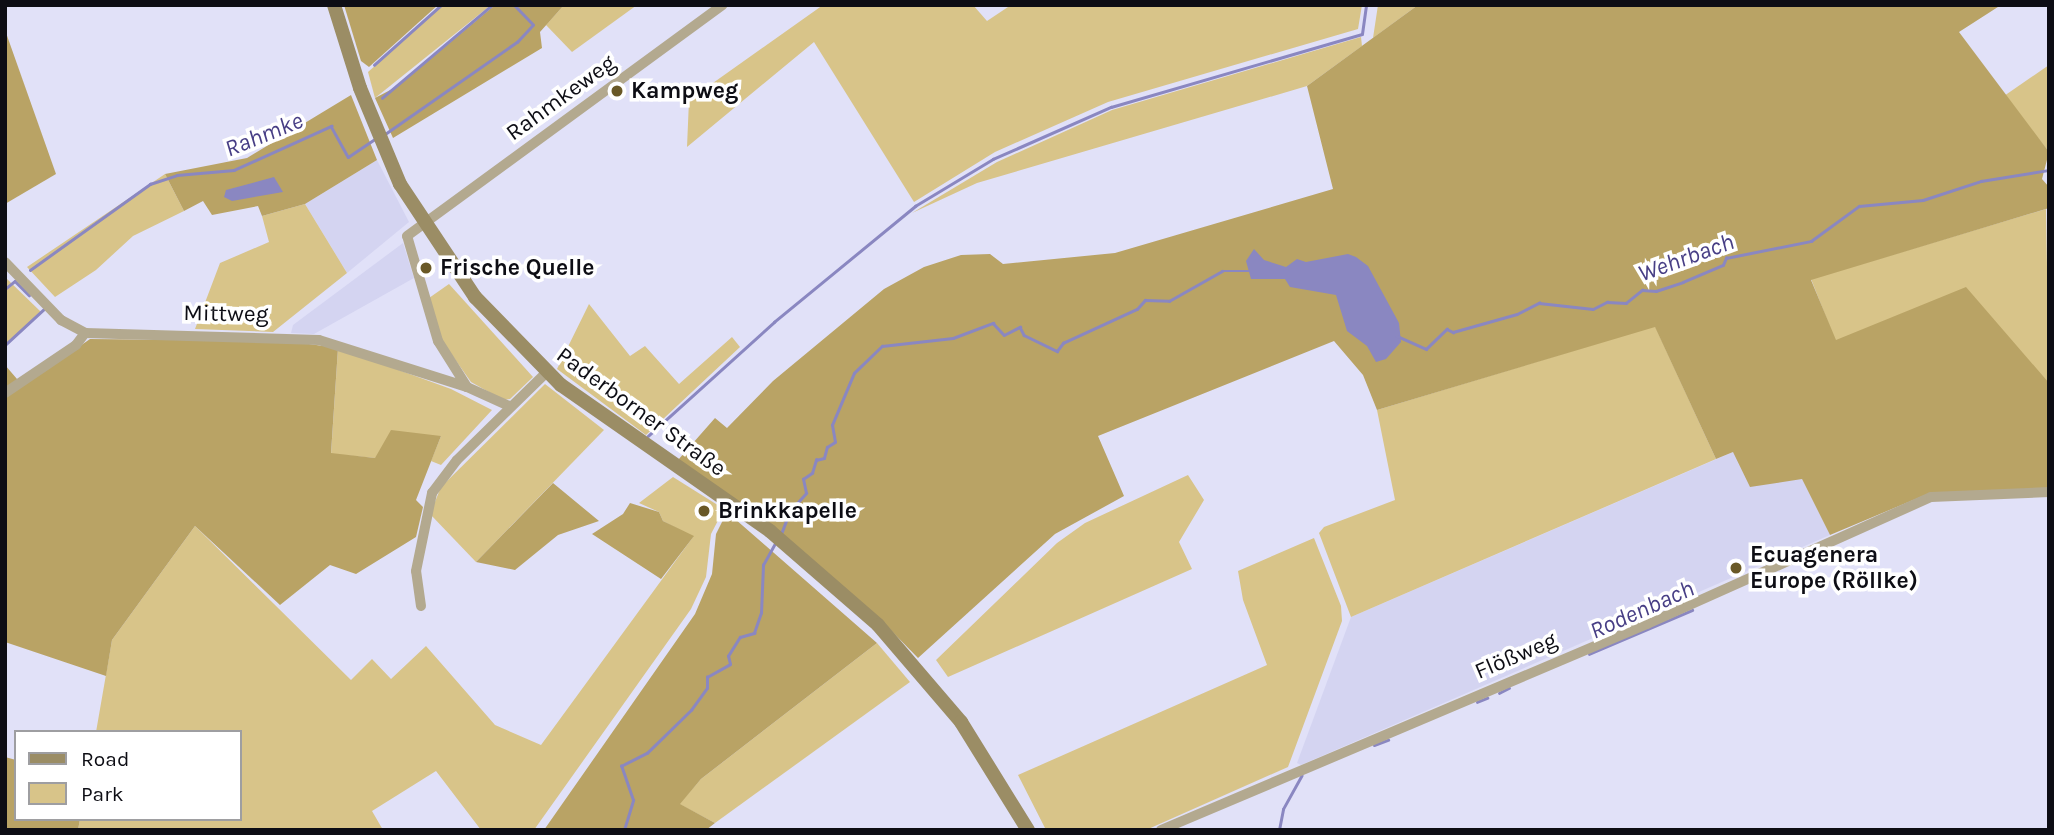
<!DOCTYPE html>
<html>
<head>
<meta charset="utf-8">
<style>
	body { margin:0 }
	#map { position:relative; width:2054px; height:835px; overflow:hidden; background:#e1e1f8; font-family:Karla,sans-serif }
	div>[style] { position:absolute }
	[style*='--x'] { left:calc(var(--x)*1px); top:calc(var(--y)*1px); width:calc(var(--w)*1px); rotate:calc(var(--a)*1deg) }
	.built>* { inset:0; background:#d4d4f1 }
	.green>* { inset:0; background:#d8c489 }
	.forest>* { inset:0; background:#b9a365 }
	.water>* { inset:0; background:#8a87c1 }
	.stream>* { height:2.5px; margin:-1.25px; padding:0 1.25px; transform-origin:1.25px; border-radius:1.25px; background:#8a87c1 }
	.street>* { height:10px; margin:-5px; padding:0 5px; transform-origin:5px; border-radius:5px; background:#b3a98f }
	.secondary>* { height:14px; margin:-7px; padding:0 7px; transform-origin:7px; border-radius:7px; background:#9b8d65 }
	.dots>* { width:19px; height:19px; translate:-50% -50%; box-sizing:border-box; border:4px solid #fff; border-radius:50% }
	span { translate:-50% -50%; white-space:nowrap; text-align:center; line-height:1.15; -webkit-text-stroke:7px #fff; paint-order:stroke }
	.poi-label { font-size:23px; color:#0d0d14; font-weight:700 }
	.left { translate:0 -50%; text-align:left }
	.street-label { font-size:23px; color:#0d0d14 }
	.water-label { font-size:24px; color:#473e85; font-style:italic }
	.frame { position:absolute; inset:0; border:7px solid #0d0d14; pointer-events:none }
	.legend { position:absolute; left:14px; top:730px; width:228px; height:91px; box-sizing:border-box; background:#fff; border:2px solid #9e9ea1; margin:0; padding:9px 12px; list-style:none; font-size:21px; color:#0d0d14 }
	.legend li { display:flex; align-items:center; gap:14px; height:35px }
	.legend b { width:35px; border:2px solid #9e9ea1 }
</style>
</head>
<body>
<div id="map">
	<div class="built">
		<i style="clip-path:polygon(377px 160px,409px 222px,347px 273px,305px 204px)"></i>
		<i style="clip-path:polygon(403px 243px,414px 278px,314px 334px,291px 333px,293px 325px)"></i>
		<i style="clip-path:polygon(1733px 452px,1802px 479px,1830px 535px,1301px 765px,1297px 763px,1351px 617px)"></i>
	</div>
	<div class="green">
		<i style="clip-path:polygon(443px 5px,491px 5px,375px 98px,368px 72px)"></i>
		<i style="clip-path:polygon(564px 5px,637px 5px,572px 52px,546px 25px)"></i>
		<i style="clip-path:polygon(823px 5px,973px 5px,987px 21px,1011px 5px,1362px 5px,1358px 29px,1108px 102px,995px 152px,914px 202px,814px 42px,687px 147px,689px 100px)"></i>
		<i style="clip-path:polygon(1378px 5px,1418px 5px,1373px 38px)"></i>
		<i style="clip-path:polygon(1361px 37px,1362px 46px,1307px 86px,977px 183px,912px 213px,997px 162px,1112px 110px)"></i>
		<i style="clip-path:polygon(2049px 65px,2049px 152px,2004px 96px)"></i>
		<i style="clip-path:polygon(165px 174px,184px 211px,133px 236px,96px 270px,55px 297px,27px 267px)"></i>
		<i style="clip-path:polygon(305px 204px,347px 273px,273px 332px,195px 329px,220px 263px,269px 242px,262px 216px)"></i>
		<i style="clip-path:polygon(2046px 209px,2049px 383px,1835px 340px,1811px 279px)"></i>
		<i style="clip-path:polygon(5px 277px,41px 312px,5px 347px)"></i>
		<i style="clip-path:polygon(449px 284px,533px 377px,510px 399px,503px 400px,471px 382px,442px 341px,429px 298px)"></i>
		<i style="clip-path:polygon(589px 304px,630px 356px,645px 346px,679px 384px,732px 337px,740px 347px,646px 435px,557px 369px)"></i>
		<i style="clip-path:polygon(1655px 326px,1716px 459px,1351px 617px,1319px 533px,1324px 527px,1395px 500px,1377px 410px)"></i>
		<i style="clip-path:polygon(338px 348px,451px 389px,492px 410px,441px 465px,431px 461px,441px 436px,375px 458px,331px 454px)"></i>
		<i style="clip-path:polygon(545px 384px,604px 430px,476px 562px,430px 514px,441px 487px)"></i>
		<i style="clip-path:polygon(1188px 475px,1204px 500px,1179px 542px,1192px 569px,948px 677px,936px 660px,1057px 543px,1085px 523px)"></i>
		<i style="clip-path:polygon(673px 477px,724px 509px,711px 534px,706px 577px,691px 609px,534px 830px,481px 830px,436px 771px,372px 811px,383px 830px,78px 830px,80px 819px,240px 819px,240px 732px,96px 732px,112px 640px,195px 526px,351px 680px,372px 659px,391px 679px,426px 646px,495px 725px,541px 745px,693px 537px,663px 521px,659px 512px,639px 503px)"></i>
		<i style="clip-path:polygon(1314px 538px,1341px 606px,1342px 621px,1288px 767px,1146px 830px,1046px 830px,1018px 775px,1267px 665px,1243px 600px,1238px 571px)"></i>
		<i style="clip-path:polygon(877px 643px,910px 682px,715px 823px,679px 804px,701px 779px)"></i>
	</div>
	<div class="forest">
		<i style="clip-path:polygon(344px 5px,438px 5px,369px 67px,361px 61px)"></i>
		<i style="clip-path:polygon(495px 5px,564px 5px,540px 32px,542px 48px,393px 138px,375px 98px,398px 86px)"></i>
		<i style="clip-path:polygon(1418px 5px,2001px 5px,1959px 32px,2049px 152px,2042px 179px,2049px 187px,2049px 208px,1811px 280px,1836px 340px,1966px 287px,2049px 383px,2049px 489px,1930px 493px,1830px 535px,1802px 479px,1750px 487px,1733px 452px,1716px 459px,1655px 327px,1377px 410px,1363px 375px,1334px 341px,1098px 436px,1124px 496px,1055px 534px,918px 658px,875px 614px,678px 460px,715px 418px,727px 428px,773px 381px,884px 289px,924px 267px,961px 255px,990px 254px,1003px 264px,1115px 253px,1333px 189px,1307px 86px)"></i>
		<i style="clip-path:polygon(5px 30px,56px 174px,5px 204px)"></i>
		<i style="clip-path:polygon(351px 95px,377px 160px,305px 204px,262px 216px,258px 206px,212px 215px,203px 201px,184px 211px,165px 174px,247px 158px)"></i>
		<i style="clip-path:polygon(90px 339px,287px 341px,338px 348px,331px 453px,375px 458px,391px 430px,441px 436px,416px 500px,423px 507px,416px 537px,356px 574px,330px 565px,280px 605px,195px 526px,112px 640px,106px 676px,5px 642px,5px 365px,23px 386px)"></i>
		<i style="clip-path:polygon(553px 483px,599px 521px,558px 535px,515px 570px,476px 562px)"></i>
		<i style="clip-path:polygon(630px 503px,659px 512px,663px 521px,694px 536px,661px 579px,592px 534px,623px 514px)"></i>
		<i style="clip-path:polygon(727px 512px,877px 643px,701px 779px,680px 804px,715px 823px,706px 830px,544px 830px,695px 614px,712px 574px,716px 534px)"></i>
		<i style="clip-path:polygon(5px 757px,16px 760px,16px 819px,80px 819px,78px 830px,5px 830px)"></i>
	</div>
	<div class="water">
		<i style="clip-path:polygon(274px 177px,283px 192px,232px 201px,224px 197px,226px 190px)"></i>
		<i style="clip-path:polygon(1254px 249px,1264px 260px,1286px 267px,1297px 259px,1306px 262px,1348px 254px,1356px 257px,1368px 266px,1399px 323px,1401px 342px,1386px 359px,1376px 362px,1367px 346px,1347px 331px,1336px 295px,1290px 287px,1285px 279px,1251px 279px,1246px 261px)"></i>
	</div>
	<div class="stream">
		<i style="--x:374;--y:65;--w:90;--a:-41.8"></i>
		<i style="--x:382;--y:98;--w:144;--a:-40.2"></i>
		<i style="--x:385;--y:134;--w:161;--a:-34.9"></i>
		<i style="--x:517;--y:42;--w:23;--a:-47"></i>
		<i style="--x:533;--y:25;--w:28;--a:-134"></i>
		<i style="--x:30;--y:270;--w:148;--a:-35.6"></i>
		<i style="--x:150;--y:184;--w:28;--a:-18"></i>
		<i style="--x:177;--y:175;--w:57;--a:-5"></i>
		<i style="--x:234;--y:170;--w:107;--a:-24.4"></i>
		<i style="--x:331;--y:126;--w:35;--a:61"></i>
		<i style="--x:348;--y:157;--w:34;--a:-34"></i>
		<i style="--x:5;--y:289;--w:13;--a:-39"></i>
		<i style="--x:15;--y:281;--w:20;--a:45"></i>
		<i style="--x:1397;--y:336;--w:32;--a:24"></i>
		<i style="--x:1426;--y:349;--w:29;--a:-44"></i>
		<i style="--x:1447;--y:329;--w:7;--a:27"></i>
		<i style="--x:1453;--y:332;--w:66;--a:-15.7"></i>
		<i style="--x:1517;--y:314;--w:25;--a:-27"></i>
		<i style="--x:1539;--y:303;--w:54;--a:6.3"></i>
		<i style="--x:1593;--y:309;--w:16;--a:-27"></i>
		<i style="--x:1607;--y:302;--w:19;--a:3"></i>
		<i style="--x:1626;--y:303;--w:21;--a:-39"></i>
		<i style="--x:1642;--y:290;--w:14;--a:4"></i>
		<i style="--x:1656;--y:291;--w:28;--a:-18"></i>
		<i style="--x:1683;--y:282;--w:43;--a:-23"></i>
		<i style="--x:1723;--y:265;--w:8;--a:-67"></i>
		<i style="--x:1726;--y:258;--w:87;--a:-11.3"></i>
		<i style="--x:1811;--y:241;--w:59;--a:-36.1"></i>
		<i style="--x:1859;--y:206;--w:64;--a:-5.4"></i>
		<i style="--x:1923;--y:200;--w:61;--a:-18.1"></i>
		<i style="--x:1981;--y:181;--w:69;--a:-9.2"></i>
		<i style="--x:5;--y:345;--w:53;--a:-42.7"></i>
		<i style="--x:648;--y:436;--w:170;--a:-42.1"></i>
		<i style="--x:774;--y:322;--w:183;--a:-39.4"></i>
		<i style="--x:915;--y:206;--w:91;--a:-31.1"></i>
		<i style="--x:993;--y:159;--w:129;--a:-23.8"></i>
		<i style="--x:1111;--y:107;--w:261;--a:-16.2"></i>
		<i style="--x:1362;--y:34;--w:29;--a:-82"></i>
		<i style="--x:781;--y:534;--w:25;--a:-69"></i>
		<i style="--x:790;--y:511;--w:24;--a:-48"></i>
		<i style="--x:806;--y:493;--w:14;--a:-102"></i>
		<i style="--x:803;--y:479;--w:11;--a:-34"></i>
		<i style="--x:812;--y:473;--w:14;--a:-73"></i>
		<i style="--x:816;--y:460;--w:8;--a:-14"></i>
		<i style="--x:824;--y:458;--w:11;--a:-75"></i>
		<i style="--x:827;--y:447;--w:9;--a:-32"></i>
		<i style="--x:835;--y:442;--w:17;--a:-100"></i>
		<i style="--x:832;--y:425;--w:56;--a:-67.1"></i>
		<i style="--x:854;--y:373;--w:39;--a:-44"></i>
		<i style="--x:882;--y:346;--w:71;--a:-6.4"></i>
		<i style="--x:953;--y:338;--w:43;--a:-20.6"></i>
		<i style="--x:993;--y:323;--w:16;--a:47"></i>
		<i style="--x:1004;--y:335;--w:18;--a:-27"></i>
		<i style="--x:1020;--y:327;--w:9;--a:63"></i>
		<i style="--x:1024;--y:335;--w:37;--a:26"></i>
		<i style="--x:1057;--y:351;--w:10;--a:-53"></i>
		<i style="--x:1063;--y:343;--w:81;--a:-24.7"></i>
		<i style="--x:1137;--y:309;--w:12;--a:-48"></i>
		<i style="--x:1145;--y:300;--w:24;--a:2"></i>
		<i style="--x:1169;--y:301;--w:61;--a:-29.5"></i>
		<i style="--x:1222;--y:271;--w:30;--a:0"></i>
		<i style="--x:1589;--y:654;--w:112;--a:-23.1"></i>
		<i style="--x:1499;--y:693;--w:11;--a:-27"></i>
		<i style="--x:1477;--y:702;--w:11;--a:-22"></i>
		<i style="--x:1374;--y:745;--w:15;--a:-20"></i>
		<i style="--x:624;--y:830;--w:31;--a:-73"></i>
		<i style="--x:633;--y:800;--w:36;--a:-109"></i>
		<i style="--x:621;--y:766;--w:29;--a:-27"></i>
		<i style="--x:647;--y:753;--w:62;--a:-44.3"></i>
		<i style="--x:691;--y:710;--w:27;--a:-54"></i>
		<i style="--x:707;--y:688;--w:11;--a:-90"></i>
		<i style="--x:707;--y:677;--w:26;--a:-29"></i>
		<i style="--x:730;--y:664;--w:8;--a:-104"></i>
		<i style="--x:728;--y:656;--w:22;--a:-58"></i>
		<i style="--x:740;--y:637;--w:15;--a:-16"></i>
		<i style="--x:754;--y:633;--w:21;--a:-71"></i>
		<i style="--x:761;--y:613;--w:48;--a:-87.6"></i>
		<i style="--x:763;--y:565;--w:26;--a:-61"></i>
		<i style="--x:1279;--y:830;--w:21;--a:-79"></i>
		<i style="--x:1283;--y:809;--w:38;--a:-61"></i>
	</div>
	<div class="street">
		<i style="--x:5;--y:262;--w:81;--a:46"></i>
		<i style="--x:61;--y:320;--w:27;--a:28"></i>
		<i style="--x:85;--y:333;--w:234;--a:1.7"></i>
		<i style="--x:319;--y:340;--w:155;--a:17.6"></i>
		<i style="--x:467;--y:387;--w:46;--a:24.3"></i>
		<i style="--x:467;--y:387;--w:54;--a:-122.2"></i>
		<i style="--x:438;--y:341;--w:109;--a:-106.4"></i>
		<i style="--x:407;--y:236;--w:391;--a:-36.2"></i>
		<i style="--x:5;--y:393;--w:86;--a:-34.1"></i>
		<i style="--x:76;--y:345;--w:15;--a:-53"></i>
		<i style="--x:421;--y:606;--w:35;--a:-98"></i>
		<i style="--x:416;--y:571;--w:80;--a:-78.4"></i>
		<i style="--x:432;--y:493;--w:41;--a:-52.9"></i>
		<i style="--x:457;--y:460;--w:126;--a:-44.4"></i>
		<i style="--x:1161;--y:830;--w:528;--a:-22.97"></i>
		<i style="--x:1647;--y:624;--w:311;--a:-24.1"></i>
		<i style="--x:1931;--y:497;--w:118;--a:-2.4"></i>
	</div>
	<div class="secondary">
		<i style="--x:334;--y:5;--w:87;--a:72.6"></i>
		<i style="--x:360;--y:88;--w:104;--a:67.4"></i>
		<i style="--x:400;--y:184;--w:136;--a:56.4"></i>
		<i style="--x:475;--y:297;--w:123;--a:45.7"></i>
		<i style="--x:561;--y:385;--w:255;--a:34.9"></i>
		<i style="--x:770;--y:531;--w:143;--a:41"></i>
		<i style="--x:878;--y:625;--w:128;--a:49.4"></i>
		<i style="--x:961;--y:722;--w:127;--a:58.2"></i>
	</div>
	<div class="dots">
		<i style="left:617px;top:91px;background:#695826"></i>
		<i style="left:426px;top:268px;background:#695826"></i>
		<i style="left:704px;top:511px;background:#695826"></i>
		<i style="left:1736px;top:568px;background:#695826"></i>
	</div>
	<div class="poi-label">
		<span class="left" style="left:631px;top:91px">Kampweg</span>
		<span class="left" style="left:440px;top:268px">Frische Quelle</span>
		<span class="left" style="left:718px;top:511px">Brinkkapelle</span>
		<span class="left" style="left:1750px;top:568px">Ecuagenera<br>Europe (Röllke)</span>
	</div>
	<div class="street-label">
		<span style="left:561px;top:98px;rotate:-36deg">Rahmkeweg</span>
		<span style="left:226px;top:314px;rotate:1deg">Mittweg</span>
		<span style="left:641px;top:412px;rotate:36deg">Paderborner Straße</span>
		<span style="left:1516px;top:656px;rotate:-23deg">Flößweg</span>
	</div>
	<div class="water-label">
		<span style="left:264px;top:135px;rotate:-22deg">Rahmke</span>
		<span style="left:1686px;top:258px;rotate:-20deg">Wehrbach</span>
		<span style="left:1642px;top:610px;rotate:-24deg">Rodenbach</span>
	</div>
	<div class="frame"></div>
	<ul class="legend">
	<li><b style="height:9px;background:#9b8d65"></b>Road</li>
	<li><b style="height:19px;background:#d8c489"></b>Park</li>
	</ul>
</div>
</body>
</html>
